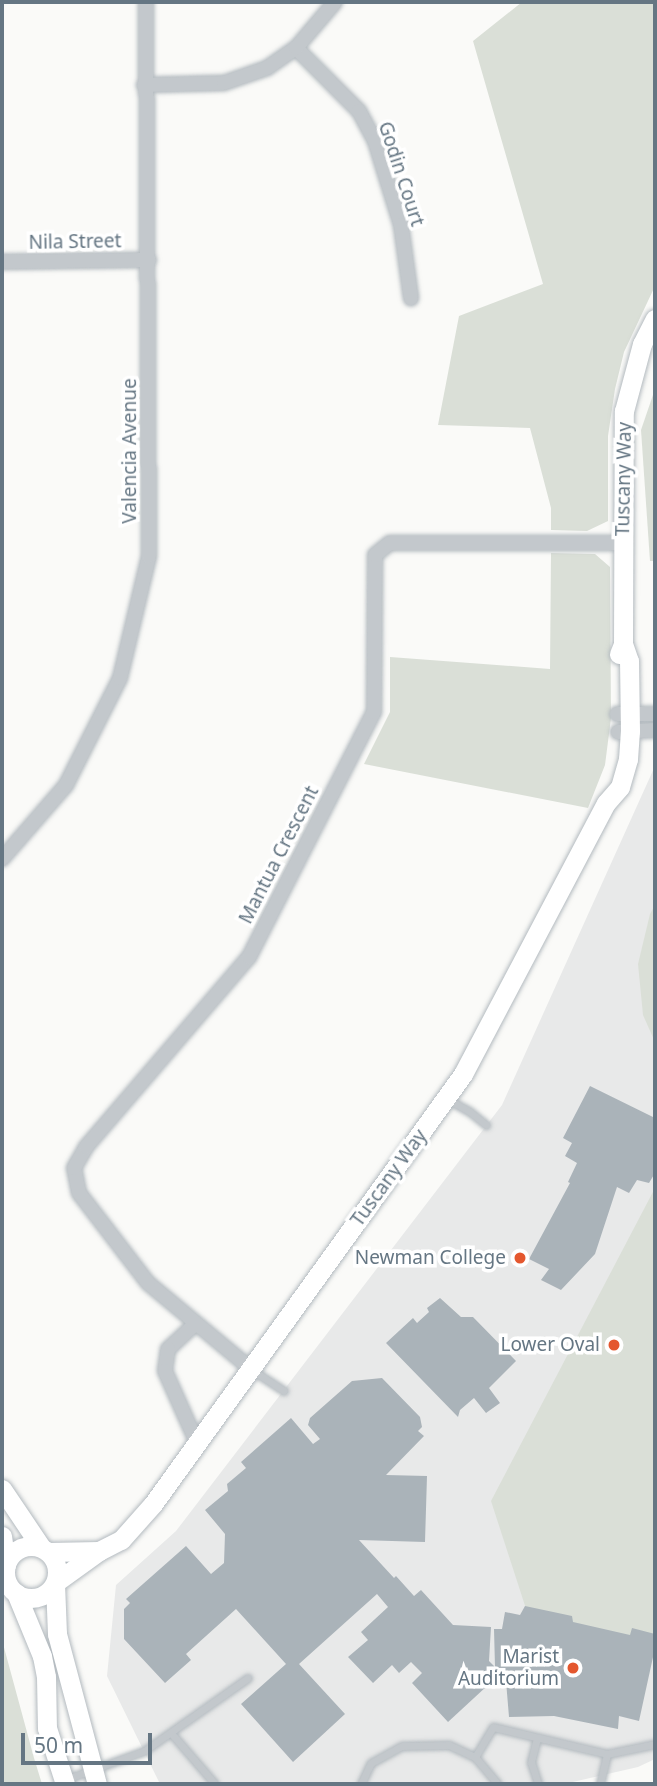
<!DOCTYPE html>
<html>
<head>
<meta charset="utf-8">
<style>
	body { margin:0 }
	#map { position:relative; width:657px; height:1786px; overflow:hidden; background:#fafaf8; font-family:"Noto Sans",sans-serif }
	div>[style] { position:absolute }
	[style*='--x'] { left:calc(var(--x)*1px); top:calc(var(--y)*1px); width:calc(var(--w)*1px); rotate:calc(var(--a)*1deg) }
	.built>* { inset:0; background:#e8e9e9 }
	.green>* { inset:0; background:#dadfd7 }
	.building>* { inset:0; background:#aab3b9 }
	.roads { filter:drop-shadow(0 0 2px #b3babf) drop-shadow(0 0 2px #b3babf) }
	.lane>* { height:7px; margin:-3.5px; padding:0 3.5px; transform-origin:3.5px; border-radius:3.5px; background:#c3c8cc }
	.street>* { height:14px; margin:-7px; padding:0 7px; transform-origin:7px; border-radius:7px; background:#c3c8cc }
	.secondary>* { height:19px; margin:-9.5px; padding:0 9.5px; transform-origin:9.5px; border-radius:9.5px; background:#fff }
	.secondary>.ring { margin:-9.5px; padding:0; box-sizing:content-box; background:none; border:19px solid #fff; border-radius:50% }
	.dots>* { width:19px; height:19px; translate:-50% -50%; box-sizing:border-box; border:4px solid #fff; border-radius:50% }
	span { translate:-50% -50%; white-space:nowrap; text-align:center; line-height:1.15; -webkit-text-stroke:7px #fff; paint-order:stroke }
	.street-label { font-size:19px; color:#657683 }
	.poi-label { font-size:19px; color:#657683 }
	.right { translate:-100% -50%; text-align:right }
	.frame { position:absolute; inset:0; border:4px solid #657683; pointer-events:none }
	.scale { position:absolute; left:21px; top:1733px; width:131px; height:32px; box-sizing:border-box; border:4px solid #657683; border-top:0; padding-left:9px; font-size:21px; line-height:24px; white-space:nowrap; color:#657683; -webkit-text-stroke:5px #fff; paint-order:stroke }
</style>
</head>
<body>
<div id="map">
	<div class="built">
		<i style="clip-path:polygon(655px 766px,655px 1759px,638px 1767px,564px 1784px,160px 1784px,107px 1676px,116px 1585px,176px 1531px,502px 1105px)"></i>
	</div>
	<div class="green">
		<i style="clip-path:polygon(522px 2px,655px 2px,655px 286px,624px 352px,615px 389px,608px 436px,608px 521px,587px 531px,551px 530px,551px 508px,530px 428px,438px 425px,459px 316px,543px 284px,473px 41px)"></i>
		<i style="clip-path:polygon(655px 389px,655px 561px,650px 561px,641px 430px)"></i>
		<i style="clip-path:polygon(551px 553px,595px 554px,610px 567px,611px 718px,605px 765px,588px 808px,364px 764px,390px 712px,390px 657px,550px 669px)"></i>
		<i style="clip-path:polygon(655px 905px,655px 1042px,643px 1015px,638px 964px,650px 914px)"></i>
		<i style="clip-path:polygon(655px 1188px,655px 1646px,529px 1618px,491px 1501px)"></i>
		<i style="clip-path:polygon(2px 1640px,34px 1758px,42px 1784px,2px 1784px)"></i>
	</div>
	<div class="building">
		<i style="clip-path:polygon(590px 1086px,655px 1118px,655px 1173px,649px 1183px,637px 1180px,629px 1193px,617px 1187px,595px 1254px,561px 1290px,541px 1280px,549px 1269px,529px 1259px,570px 1183px,568px 1182px,577px 1163px,565px 1156px,572px 1143px,563px 1138px)"></i>
		<i style="clip-path:polygon(440px 1298px,461px 1317px,473px 1317px,516px 1361px,489px 1388px,500px 1403px,486px 1413px,474px 1398px,460px 1410px,458px 1417px,386px 1343px,413px 1318px,417px 1323px,429px 1312px,427px 1308px)"></i>
		<i style="clip-path:polygon(382px 1378px,420px 1417px,422px 1427px,418px 1431px,424px 1436px,386px 1475px,427px 1476px,425px 1542px,359px 1540px,394px 1578px,396px 1576px,414px 1596px,421px 1590px,453px 1625px,491px 1627px,489px 1661px,495px 1667px,494px 1629px,502px 1629px,505px 1612px,520px 1615px,525px 1606px,572px 1616px,573px 1622px,630px 1635px,632px 1628px,655px 1634px,655px 1648px,639px 1721px,619px 1716px,618px 1729px,554px 1716px,509px 1717px,505px 1669px,497px 1670px,500px 1674px,448px 1722px,412px 1683px,422px 1673px,411px 1662px,399px 1673px,392px 1665px,373px 1683px,348px 1657px,368px 1640px,361px 1632px,388px 1607px,377px 1594px,299px 1664px,345px 1714px,293px 1762px,241px 1704px,286px 1664px,236px 1609px,186px 1654px,191px 1660px,165px 1683px,124px 1639px,124px 1609px,130px 1603px,126px 1599px,186px 1546px,211px 1574px,224px 1563px,225px 1534px,205px 1510px,228px 1491px,227px 1484px,246px 1468px,241px 1462px,291px 1418px,313px 1444px,320px 1439px,308px 1425px,310px 1418px,352px 1381px)"></i>
	</div>
	<div class="roads">
		<div class="lane">
			<i style="--x:447;--y:1099;--w:25;--a:29"></i>
			<i style="--x:469;--y:1111;--w:22;--a:39"></i>
			<i style="--x:252;--y:1370;--w:38;--a:33"></i>
			<i style="--x:171;--y:1733;--w:67;--a:49.2"></i>
			<i style="--x:537;--y:1738;--w:25;--a:104"></i>
			<i style="--x:531;--y:1762;--w:23;--a:72"></i>
			<i style="--x:607;--y:1754;--w:49;--a:-11.8"></i>
			<i style="--x:475;--y:1757;--w:35;--a:-59"></i>
			<i style="--x:493;--y:1727;--w:117;--a:13.3"></i>
			<i style="--x:607;--y:1754;--w:31;--a:103"></i>
			<i style="--x:64;--y:1780;--w:85;--a:-19.9"></i>
			<i style="--x:144;--y:1751;--w:127;--a:-35.1"></i>
			<i style="--x:361;--y:1784;--w:23;--a:-65"></i>
			<i style="--x:371;--y:1763;--w:35;--a:-29"></i>
			<i style="--x:402;--y:1746;--w:47;--a:-1.2"></i>
			<i style="--x:449;--y:1745;--w:29;--a:25"></i>
			<i style="--x:475;--y:1757;--w:35;--a:50"></i>
		</div>
		<div class="street">
			<i style="--x:296;--y:48;--w:89;--a:45"></i>
			<i style="--x:359;--y:111;--w:34;--a:62"></i>
			<i style="--x:375;--y:141;--w:88;--a:72.8"></i>
			<i style="--x:401;--y:225;--w:74;--a:82.2"></i>
			<i style="--x:144;--y:85;--w:80;--a:-1.4"></i>
			<i style="--x:224;--y:83;--w:46;--a:-19.2"></i>
			<i style="--x:267;--y:68;--w:35;--a:-35"></i>
			<i style="--x:296;--y:48;--w:60;--a:-49.7"></i>
			<i style="--x:2;--y:262;--w:147;--a:-0.8"></i>
			<i style="--x:617;--y:714;--w:38;--a:0"></i>
			<i style="--x:618;--y:732;--w:37;--a:-3"></i>
			<i style="--x:2;--y:859;--w:98;--a:-49.1"></i>
			<i style="--x:66;--y:785;--w:120;--a:-63.2"></i>
			<i style="--x:120;--y:678;--w:125;--a:-76.6"></i>
			<i style="--x:149;--y:556;--w:554;--a:-90.31"></i>
			<i style="--x:194;--y:1325;--w:35;--a:137"></i>
			<i style="--x:168;--y:1349;--w:22;--a:98"></i>
			<i style="--x:165;--y:1371;--w:79;--a:66"></i>
			<i style="--x:251;--y:1369;--w:134;--a:-140.1"></i>
			<i style="--x:148;--y:1283;--w:113;--a:-127.5"></i>
			<i style="--x:79;--y:1193;--w:25;--a:-101"></i>
			<i style="--x:74;--y:1168;--w:24;--a:-60"></i>
			<i style="--x:86;--y:1147;--w:250;--a:-49.4"></i>
			<i style="--x:249;--y:957;--w:275;--a:-63"></i>
			<i style="--x:374;--y:712;--w:157;--a:-89.6"></i>
			<i style="--x:375;--y:555;--w:19;--a:-39"></i>
			<i style="--x:390;--y:543;--w:233;--a:0"></i>
		</div>
		<div class="secondary">
			<i style="--x:619;--y:654;--w:11;--a:-68"></i>
			<i style="--x:623;--y:644;--w:233;--a:-89.8"></i>
			<i style="--x:624;--y:411;--w:69;--a:-75"></i>
			<i style="--x:642;--y:344;--w:28;--a:-63"></i>
			<i style="--x:2;--y:1489;--w:70;--a:56.1"></i>
			<i style="--x:2;--y:1536;--w:29;--a:82"></i>
			<i class="ring" style="left:5px;top:1546px;width:33px;height:33px"></i>
			<i style="--x:49;--y:1552;--w:50;--a:-1.1"></i>
			<i style="--x:56;--y:1582;--w:53;--a:-35.8"></i>
			<i style="--x:99;--y:1551;--w:25;--a:-27"></i>
			<i style="--x:121;--y:1540;--w:48;--a:-48.4"></i>
			<i style="--x:153;--y:1504;--w:530;--a:-54.21"></i>
			<i style="--x:463;--y:1074;--w:306;--a:-62.2"></i>
			<i style="--x:606;--y:803;--w:21;--a:-49"></i>
			<i style="--x:620;--y:787;--w:29;--a:-74"></i>
			<i style="--x:628;--y:759;--w:28;--a:-86"></i>
			<i style="--x:630;--y:731;--w:70;--a:-90.8"></i>
			<i style="--x:629;--y:661;--w:18;--a:-109"></i>
			<i style="--x:55;--y:1584;--w:50;--a:87.7"></i>
			<i style="--x:57;--y:1634;--w:155;--a:75.1"></i>
			<i style="--x:16;--y:1593;--w:68;--a:67.6"></i>
			<i style="--x:42;--y:1656;--w:21;--a:79"></i>
			<i style="--x:46;--y:1677;--w:51;--a:88.9"></i>
			<i style="--x:47;--y:1728;--w:59;--a:72.2"></i>
		</div>
	</div>
	<div class="dots">
		<i style="left:520px;top:1258px;background:#e4572e"></i>
		<i style="left:614px;top:1345px;background:#e4572e"></i>
		<i style="left:573px;top:1668px;background:#e4572e"></i>
	</div>
	<div class="street-label">
		<span style="left:401px;top:174px;rotate:72deg">Godin Court</span>
		<span style="left:75px;top:242px;rotate:-1deg">Nila Street</span>
		<span style="left:130px;top:451px;rotate:-90deg">Valencia Avenue</span>
		<span style="left:624px;top:479px;rotate:-89deg">Tuscany Way</span>
		<span style="left:279px;top:855px;rotate:-63deg">Mantua Crescent</span>
		<span style="left:389px;top:1178px;rotate:-54deg">Tuscany Way</span>
	</div>
	<div class="poi-label">
		<span class="right" style="left:506px;top:1258px">Newman College</span>
		<span class="right" style="left:600px;top:1345px">Lower Oval</span>
		<span class="right" style="left:559px;top:1668px">Marist<br>Auditorium</span>
	</div>
	<div class="frame"></div>
	<div class="scale">50 m</div>
</div>
</body>
</html>
